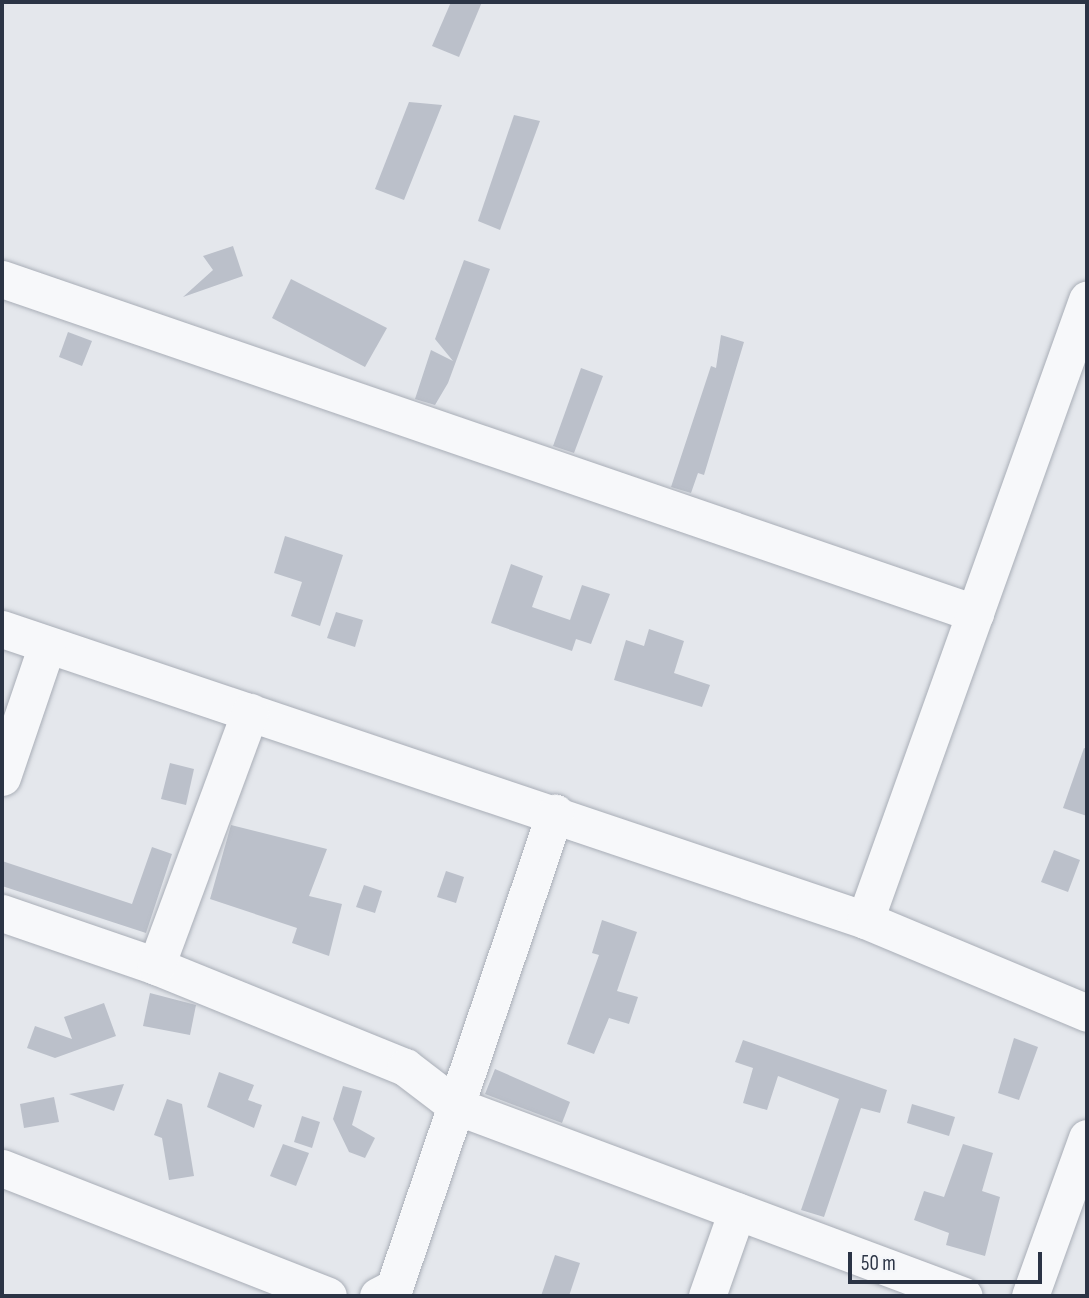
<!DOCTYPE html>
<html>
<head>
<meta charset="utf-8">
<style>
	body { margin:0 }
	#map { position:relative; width:1089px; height:1298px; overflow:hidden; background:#e4e7ec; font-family:"Sofia Sans Condensed",sans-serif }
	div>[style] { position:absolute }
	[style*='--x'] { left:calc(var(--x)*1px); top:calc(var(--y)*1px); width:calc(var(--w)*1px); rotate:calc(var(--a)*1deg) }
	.building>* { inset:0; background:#bbc0ca }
	.roads { filter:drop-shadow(0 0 2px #a9aeb7) drop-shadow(0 0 2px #a9aeb7) }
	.minor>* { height:37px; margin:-18.5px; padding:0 18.5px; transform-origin:18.5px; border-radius:18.5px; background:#f7f8fa }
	span { translate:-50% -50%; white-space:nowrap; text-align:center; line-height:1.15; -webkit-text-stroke:5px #f4f6f9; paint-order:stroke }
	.frame { position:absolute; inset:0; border:4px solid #2b3445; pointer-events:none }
	.scale { position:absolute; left:848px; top:1252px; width:194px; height:32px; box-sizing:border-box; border:4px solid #2b3445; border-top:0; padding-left:9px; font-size:21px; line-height:24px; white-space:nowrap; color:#2b3445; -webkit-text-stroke:5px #f4f6f9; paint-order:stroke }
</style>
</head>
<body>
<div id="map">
	<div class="building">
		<i style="clip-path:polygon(451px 2px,482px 2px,459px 57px,432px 46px)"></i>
		<i style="clip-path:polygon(409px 102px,442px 105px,404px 200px,375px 189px)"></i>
		<i style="clip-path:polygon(514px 115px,540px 121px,500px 230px,478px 221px)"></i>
		<i style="clip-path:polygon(233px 246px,243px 276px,183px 297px,213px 270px,203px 256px)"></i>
		<i style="clip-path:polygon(464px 260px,490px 269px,448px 383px,435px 405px,415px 399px,431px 350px,453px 361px,435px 339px)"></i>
		<i style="clip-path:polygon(291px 279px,387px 328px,365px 367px,272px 318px)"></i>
		<i style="clip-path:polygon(68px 332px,92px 341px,82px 366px,59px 357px)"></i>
		<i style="clip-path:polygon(721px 335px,744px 342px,704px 475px,698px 473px,691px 493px,671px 487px,711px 366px,716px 368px)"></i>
		<i style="clip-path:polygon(581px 368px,603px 376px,574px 453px,553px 446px)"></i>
		<i style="clip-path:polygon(285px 536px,343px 555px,320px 626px,291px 616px,302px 582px,274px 573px)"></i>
		<i style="clip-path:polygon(511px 564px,543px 576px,532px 607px,570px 620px,582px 585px,610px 594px,591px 644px,576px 639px,572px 651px,491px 623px)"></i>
		<i style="clip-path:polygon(336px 612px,363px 620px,355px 647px,327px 638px)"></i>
		<i style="clip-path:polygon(649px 629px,684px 641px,674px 673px,710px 685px,702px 707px,614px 680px,626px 640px,644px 646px)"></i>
		<i style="clip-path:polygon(1084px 748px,1087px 749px,1087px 816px,1063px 808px)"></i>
		<i style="clip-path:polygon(170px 763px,194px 769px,186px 805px,161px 799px)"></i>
		<i style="clip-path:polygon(231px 825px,327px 849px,309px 896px,342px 904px,329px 956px,292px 943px,297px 928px,210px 899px)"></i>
		<i style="clip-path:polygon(152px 847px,172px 854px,146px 933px,2px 886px,2px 861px,132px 904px)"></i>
		<i style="clip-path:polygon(1054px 850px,1080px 860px,1068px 892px,1041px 882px)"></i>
		<i style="clip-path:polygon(446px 871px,464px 877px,456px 903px,437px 897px)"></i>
		<i style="clip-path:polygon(364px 885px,382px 891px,375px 913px,356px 907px)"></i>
		<i style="clip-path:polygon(602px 920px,637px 932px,617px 991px,638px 997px,629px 1024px,609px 1018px,594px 1054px,567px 1044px,599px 955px,592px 953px)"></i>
		<i style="clip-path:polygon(150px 993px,196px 1005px,190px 1035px,143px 1026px)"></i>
		<i style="clip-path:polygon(104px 1003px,116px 1036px,55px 1058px,27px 1048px,35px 1026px,72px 1039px,64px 1017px)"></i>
		<i style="clip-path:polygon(1014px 1038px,1038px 1047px,1019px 1100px,998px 1093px)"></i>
		<i style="clip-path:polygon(743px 1040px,887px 1090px,880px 1113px,861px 1108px,824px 1217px,801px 1210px,839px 1099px,778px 1076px,767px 1110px,743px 1103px,753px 1068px,735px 1062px)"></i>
		<i style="clip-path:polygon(495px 1069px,570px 1102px,562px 1123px,485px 1094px)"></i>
		<i style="clip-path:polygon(219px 1072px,254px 1085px,248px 1100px,262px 1105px,254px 1128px,207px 1107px)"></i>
		<i style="clip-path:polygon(124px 1084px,114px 1111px,69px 1094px)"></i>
		<i style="clip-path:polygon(343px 1086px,362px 1091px,352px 1125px,375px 1138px,365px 1158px,349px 1152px,333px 1119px)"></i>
		<i style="clip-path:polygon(54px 1097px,59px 1122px,24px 1128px,20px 1104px)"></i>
		<i style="clip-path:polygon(167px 1099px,182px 1104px,194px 1176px,169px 1180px,162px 1138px,154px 1135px)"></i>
		<i style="clip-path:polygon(912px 1104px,955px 1117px,949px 1136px,907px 1123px)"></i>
		<i style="clip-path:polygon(302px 1116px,320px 1122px,312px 1148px,294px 1142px)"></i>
		<i style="clip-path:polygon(283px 1144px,309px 1153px,296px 1186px,270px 1176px)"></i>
		<i style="clip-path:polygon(963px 1144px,993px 1153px,982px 1191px,1000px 1197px,985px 1256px,946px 1245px,949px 1233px,914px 1220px,924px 1191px,944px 1197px)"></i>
		<i style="clip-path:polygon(555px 1255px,580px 1263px,569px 1296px,541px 1296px)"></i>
	</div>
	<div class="roads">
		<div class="minor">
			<i style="--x:2;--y:279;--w:1029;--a:18.95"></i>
			<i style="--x:2;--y:629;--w:911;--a:18.63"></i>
			<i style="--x:865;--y:920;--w:241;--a:22.7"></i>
			<i style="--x:2;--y:777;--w:139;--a:-71.2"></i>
			<i style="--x:2;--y:913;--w:163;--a:19"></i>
			<i style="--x:156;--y:966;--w:269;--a:22.1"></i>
			<i style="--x:405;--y:1067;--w:64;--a:37.4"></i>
			<i style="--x:456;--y:1106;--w:542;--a:20.51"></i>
			<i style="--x:865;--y:920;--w:659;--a:-70.3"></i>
			<i style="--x:156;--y:966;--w:271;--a:-69.7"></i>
			<i style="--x:2;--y:1168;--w:350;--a:21.4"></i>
			<i style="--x:378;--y:1296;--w:18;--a:-27"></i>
			<i style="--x:394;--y:1288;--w:502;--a:-71.28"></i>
			<i style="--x:707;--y:1296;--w:90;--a:-70.6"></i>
			<i style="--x:1030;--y:1296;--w:168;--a:-70.2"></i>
		</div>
	</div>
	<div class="frame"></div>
	<div class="scale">50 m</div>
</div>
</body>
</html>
